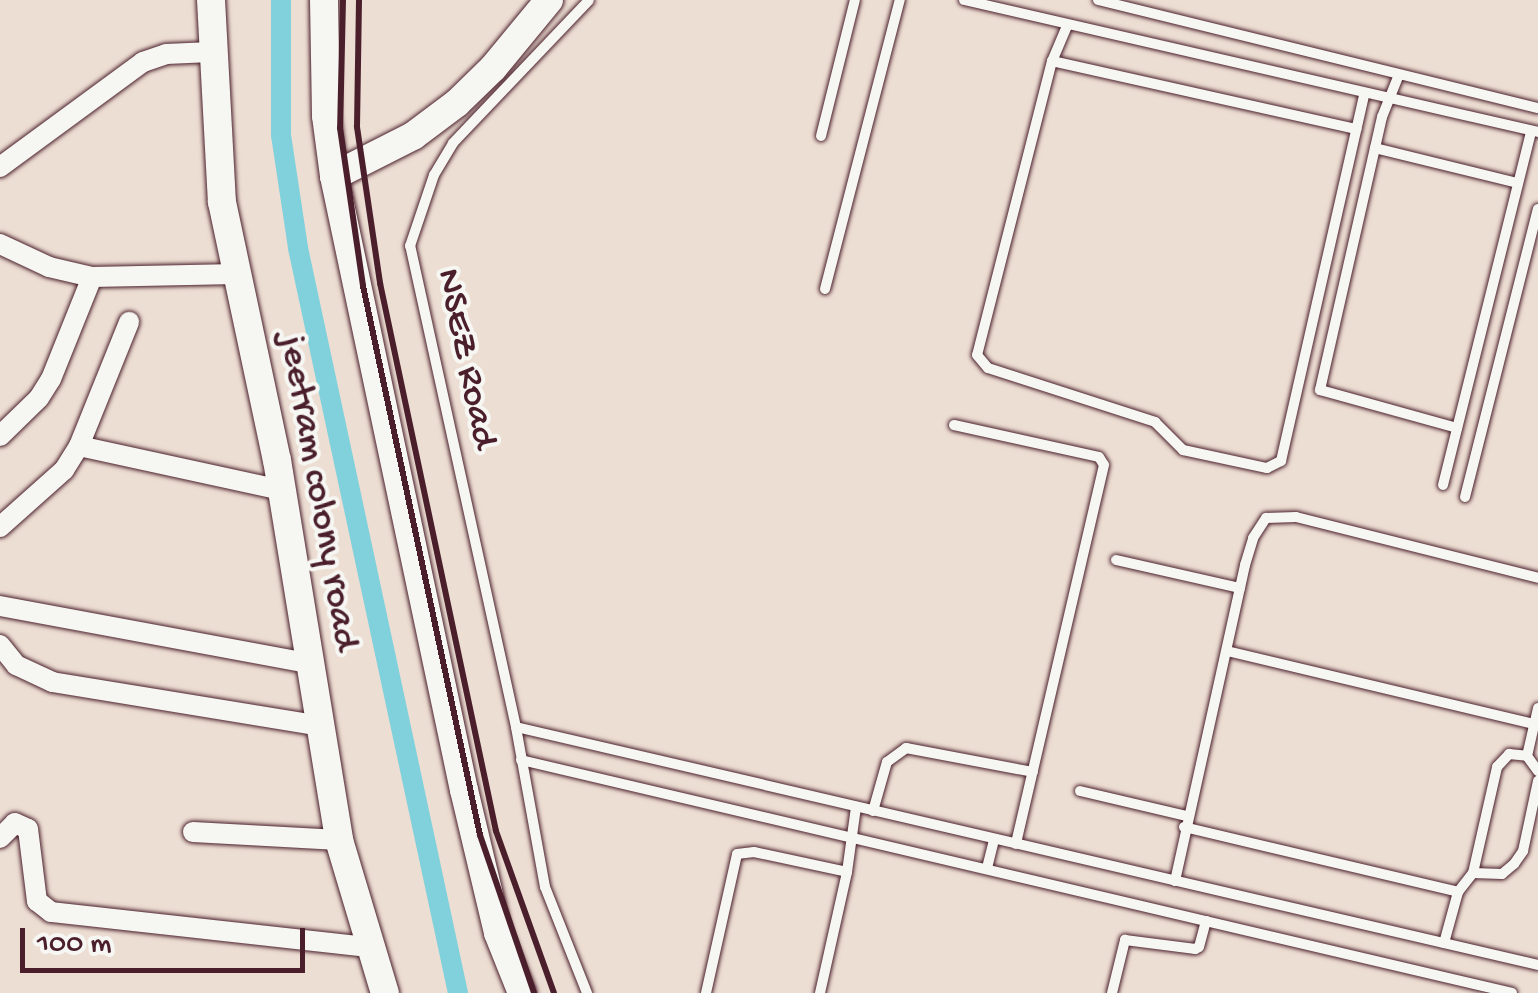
<!DOCTYPE html>
<html>
<head>
<meta charset="utf-8">
<style>
	body { margin:0 }
	#map { position:relative; width:1538px; height:993px; overflow:hidden; background:#edded3; font-family:"Gochi Hand",sans-serif }
	div>[style] { position:absolute }
	[style*='--x'] { left:calc(var(--x)*1px); top:calc(var(--y)*1px); width:calc(var(--w)*1px); rotate:calc(var(--a)*1deg) }
	.canal>* { height:20px; margin:-10px; padding:0 10px; transform-origin:10px; border-radius:10px; background:#81d1dc }
	.roads { filter:drop-shadow(0 0 2px #4a1f2b) drop-shadow(0 0 2px #4a1f2b) }
	.service>* { height:10px; margin:-5px; padding:0 5px; transform-origin:5px; border-radius:5px; background:#f6f6f2 }
	.minor>* { height:20px; margin:-10px; padding:0 10px; transform-origin:10px; border-radius:10px; background:#f6f6f2 }
	.tertiary>* { height:28px; margin:-14px; padding:0 14px; transform-origin:14px; border-radius:14px; background:#f6f6f2 }
	.rail>* { height:6px; margin:-3px; padding:0 3px; transform-origin:3px; border-radius:3px; background:#4a1f2b }
	span { translate:-50% -50%; white-space:nowrap; text-align:center; line-height:1.15; -webkit-text-stroke:8px #f6f6f2; paint-order:stroke }
	.street-label { font-size:38px; color:#4a1f2b }
	.scale { position:absolute; left:20px; top:928px; width:285px; height:45px; box-sizing:border-box; border:5px solid #4a1f2b; border-top:0; padding-left:12px; font-size:30px; line-height:35px; white-space:nowrap; color:#4a1f2b; -webkit-text-stroke:8px #f6f6f2; paint-order:stroke }
</style>
</head>
<body>
<div id="map">
	<div class="canal">
		<i style="--x:281;--y:0;--w:135;--a:90"></i>
		<i style="--x:281;--y:135;--w:114;--a:81.4"></i>
		<i style="--x:298;--y:248;--w:762;--a:77.88"></i>
	</div>
	<div class="roads">
		<div class="service">
			<i style="--x:964;--y:0;--w:589;--a:12.95"></i>
			<i style="--x:1098;--y:0;--w:453;--a:13.8"></i>
			<i style="--x:1067;--y:26;--w:38;--a:113"></i>
			<i style="--x:1052;--y:61;--w:303;--a:104.3"></i>
			<i style="--x:977;--y:355;--w:17;--a:50"></i>
			<i style="--x:988;--y:368;--w:176;--a:17.9"></i>
			<i style="--x:1155;--y:422;--w:40;--a:45"></i>
			<i style="--x:1183;--y:450;--w:86;--a:12.1"></i>
			<i style="--x:1267;--y:468;--w:16;--a:-27"></i>
			<i style="--x:1281;--y:461;--w:374;--a:-77.2"></i>
			<i style="--x:1052;--y:61;--w:312;--a:12.6"></i>
			<i style="--x:1398;--y:77;--w:43;--a:111.8"></i>
			<i style="--x:1382;--y:117;--w:280;--a:102.8"></i>
			<i style="--x:1320;--y:390;--w:142;--a:15.5"></i>
			<i style="--x:821;--y:136;--w:140;--a:-76"></i>
			<i style="--x:1375;--y:148;--w:147;--a:13.8"></i>
			<i style="--x:825;--y:289;--w:299;--a:-75.5"></i>
			<i style="--x:954;--y:425;--w:148;--a:12.4"></i>
			<i style="--x:1099;--y:457;--w:9;--a:58"></i>
			<i style="--x:1104;--y:465;--w:389;--a:103.1"></i>
			<i style="--x:1443;--y:485;--w:365;--a:-76"></i>
			<i style="--x:1465;--y:497;--w:297;--a:-75.8"></i>
			<i style="--x:1116;--y:560;--w:127;--a:12.7"></i>
			<i style="--x:1227;--y:651;--w:316;--a:13.4"></i>
			<i style="--x:1538;--y:708;--w:49;--a:102.9"></i>
			<i style="--x:1527;--y:756;--w:19;--a:54"></i>
			<i style="--x:516;--y:727;--w:1049;--a:13.11"></i>
			<i style="--x:521;--y:760;--w:1018;--a:13.23"></i>
			<i style="--x:1080;--y:791;--w:110;--a:13.2"></i>
			<i style="--x:873;--y:811;--w:51;--a:-74.1"></i>
			<i style="--x:887;--y:762;--w:24;--a:-36"></i>
			<i style="--x:906;--y:748;--w:129;--a:10.7"></i>
			<i style="--x:1184;--y:827;--w:282;--a:13.3"></i>
			<i style="--x:987;--y:868;--w:30;--a:-76"></i>
			<i style="--x:1473;--y:873;--w:29;--a:2"></i>
			<i style="--x:1502;--y:874;--w:16;--a:-40"></i>
			<i style="--x:1514;--y:864;--w:16;--a:-55"></i>
			<i style="--x:1523;--y:851;--w:72;--a:-77.9"></i>
			<i style="--x:1175;--y:881;--w:324;--a:-77.5"></i>
			<i style="--x:1245;--y:565;--w:28;--a:-73"></i>
			<i style="--x:1253;--y:538;--w:24;--a:-57"></i>
			<i style="--x:1266;--y:518;--w:30;--a:-2"></i>
			<i style="--x:1296;--y:517;--w:250;--a:14.1"></i>
			<i style="--x:1444;--y:943;--w:53;--a:-74.6"></i>
			<i style="--x:1458;--y:892;--w:24;--a:-52"></i>
			<i style="--x:1473;--y:873;--w:109;--a:-77.2"></i>
			<i style="--x:1497;--y:767;--w:18;--a:-47"></i>
			<i style="--x:1509;--y:754;--w:18;--a:6"></i>
			<i style="--x:587;--y:993;--w:114;--a:-111.6"></i>
			<i style="--x:545;--y:887;--w:163;--a:-100.3"></i>
			<i style="--x:516;--y:727;--w:493;--a:-102.4"></i>
			<i style="--x:410;--y:246;--w:75;--a:-71.3"></i>
			<i style="--x:434;--y:175;--w:37;--a:-59"></i>
			<i style="--x:453;--y:143;--w:197;--a:-46.4"></i>
			<i style="--x:706;--y:993;--w:142;--a:-77.4"></i>
			<i style="--x:737;--y:854;--w:17;--a:-7"></i>
			<i style="--x:754;--y:852;--w:95;--a:12.1"></i>
			<i style="--x:820;--y:993;--w:124;--a:-77.4"></i>
			<i style="--x:847;--y:872;--w:66;--a:-82.1"></i>
			<i style="--x:1112;--y:993;--w:55;--a:-76.2"></i>
			<i style="--x:1125;--y:940;--w:71;--a:7.3"></i>
			<i style="--x:1195;--y:949;--w:4;--a:-27"></i>
			<i style="--x:1199;--y:947;--w:27;--a:-75"></i>
		</div>
		<div class="minor">
			<i style="--x:0;--y:167;--w:177;--a:-36.3"></i>
			<i style="--x:143;--y:62;--w:24;--a:-19"></i>
			<i style="--x:166;--y:54;--w:45;--a:-2.5"></i>
			<i style="--x:0;--y:244;--w:54;--a:25.1"></i>
			<i style="--x:49;--y:267;--w:44;--a:13.1"></i>
			<i style="--x:92;--y:277;--w:145;--a:-1.2"></i>
			<i style="--x:0;--y:436;--w:54;--a:-44.3"></i>
			<i style="--x:39;--y:398;--w:22;--a:-58"></i>
			<i style="--x:51;--y:379;--w:110;--a:-68.1"></i>
			<i style="--x:79;--y:446;--w:207;--a:12.3"></i>
			<i style="--x:0;--y:527;--w:86;--a:-41.7"></i>
			<i style="--x:64;--y:470;--w:28;--a:-58"></i>
			<i style="--x:79;--y:446;--w:134;--a:-68"></i>
			<i style="--x:0;--y:606;--w:314;--a:10.5"></i>
			<i style="--x:0;--y:645;--w:26;--a:51"></i>
			<i style="--x:16;--y:665;--w:40;--a:25"></i>
			<i style="--x:52;--y:682;--w:272;--a:9.3"></i>
			<i style="--x:193;--y:832;--w:146;--a:3.1"></i>
			<i style="--x:0;--y:838;--w:21;--a:-45"></i>
			<i style="--x:15;--y:823;--w:14;--a:25"></i>
			<i style="--x:28;--y:829;--w:73;--a:82.9"></i>
			<i style="--x:37;--y:901;--w:18;--a:38"></i>
			<i style="--x:51;--y:912;--w:321;--a:6.3"></i>
		</div>
		<div class="tertiary">
			<i style="--x:211;--y:0;--w:202;--a:86.9"></i>
			<i style="--x:222;--y:202;--w:264;--a:78"></i>
			<i style="--x:277;--y:460;--w:385;--a:80.7"></i>
			<i style="--x:339;--y:840;--w:160;--a:73.3"></i>
			<i style="--x:324;--y:0;--w:116;--a:89"></i>
			<i style="--x:326;--y:116;--w:61;--a:82.4"></i>
			<i style="--x:334;--y:176;--w:628;--a:78.05"></i>
			<i style="--x:464;--y:790;--w:147;--a:76.6"></i>
			<i style="--x:498;--y:933;--w:65;--a:68.2"></i>
			<i style="--x:334;--y:176;--w:89;--a:-26.9"></i>
			<i style="--x:413;--y:136;--w:55;--a:-36.9"></i>
			<i style="--x:457;--y:103;--w:50;--a:-44.2"></i>
			<i style="--x:493;--y:68;--w:88;--a:-50.5"></i>
		</div>
	</div>
	<div class="rail">
		<i style="--x:343;--y:0;--w:128;--a:91.3"></i>
		<i style="--x:340;--y:128;--w:160;--a:81.7"></i>
		<i style="--x:363;--y:286;--w:561;--a:77.97"></i>
		<i style="--x:480;--y:835;--w:167;--a:71.1"></i>
		<i style="--x:359;--y:0;--w:127;--a:90.9"></i>
		<i style="--x:357;--y:127;--w:158;--a:81.6"></i>
		<i style="--x:380;--y:283;--w:560;--a:78.05"></i>
		<i style="--x:496;--y:831;--w:172;--a:70.3"></i>
	</div>
	<div class="street-label">
		<span style="left:464px;top:359px;rotate:78deg">NSEZ Road</span>
		<span style="left:317px;top:493px;rotate:80deg">jeetram colony road</span>
	</div>
	<div class="scale">100 m</div>
</div>
</body>
</html>
